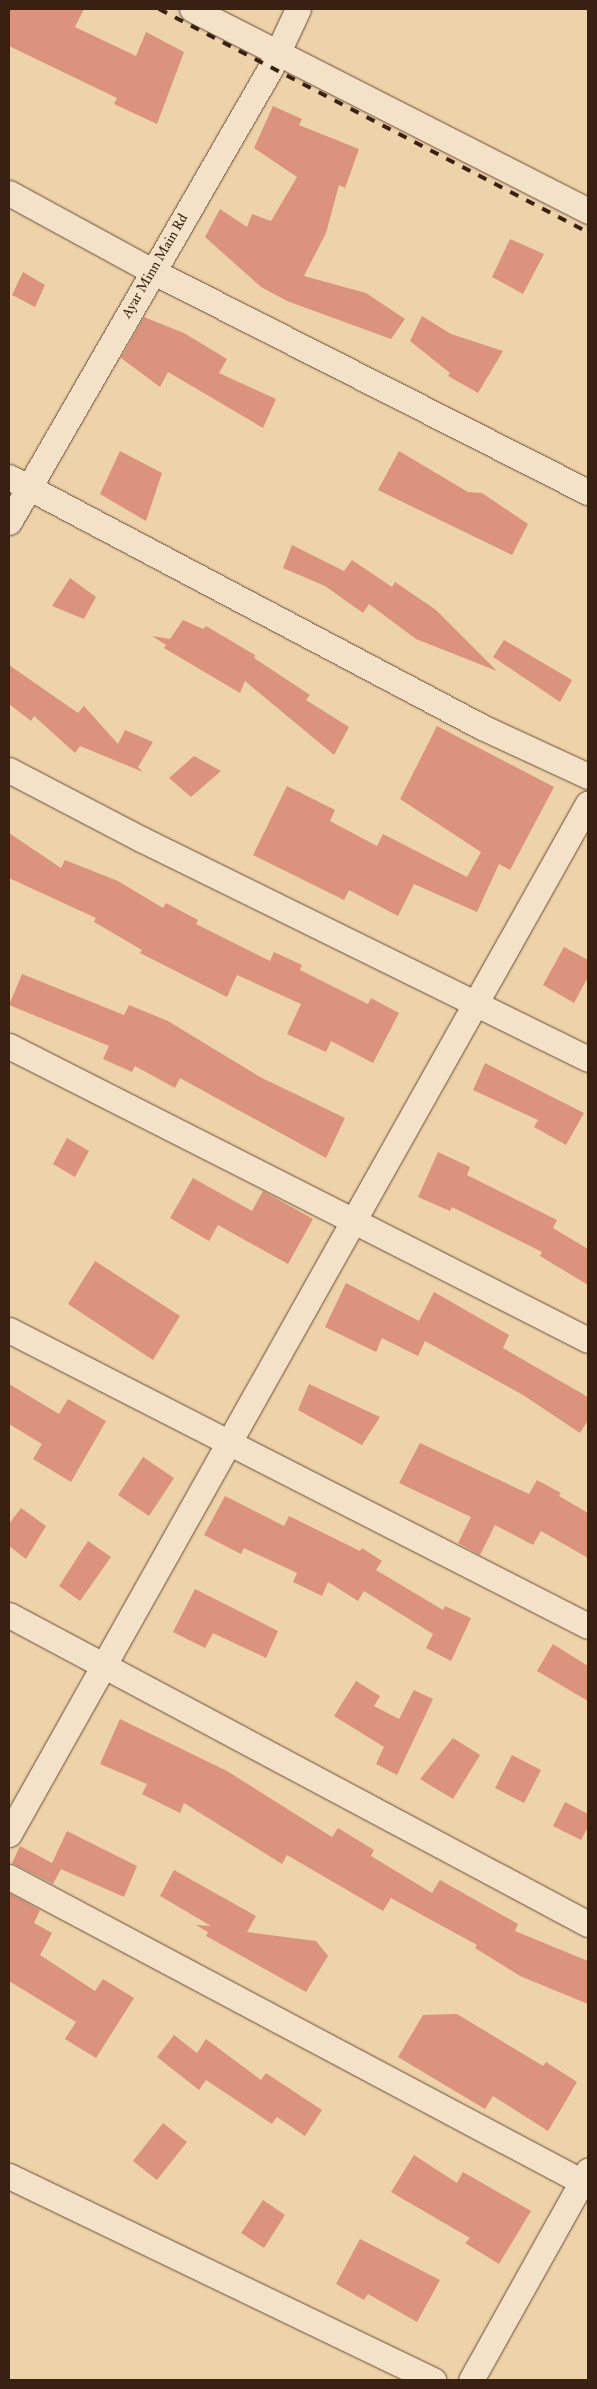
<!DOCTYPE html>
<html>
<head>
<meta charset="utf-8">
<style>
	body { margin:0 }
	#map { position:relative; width:597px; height:2389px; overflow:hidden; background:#eed2aa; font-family:"IM FELL Great Primer",serif }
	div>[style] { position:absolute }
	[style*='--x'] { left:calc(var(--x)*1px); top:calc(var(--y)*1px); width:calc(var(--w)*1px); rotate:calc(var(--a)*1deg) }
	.building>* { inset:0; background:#db937e }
	.roads { filter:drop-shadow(0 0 1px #664d38) drop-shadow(0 0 1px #664d38) }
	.street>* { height:25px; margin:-12.5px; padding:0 12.5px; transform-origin:12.5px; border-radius:12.5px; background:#f4e2c8 }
	.rail>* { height:4px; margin-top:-2px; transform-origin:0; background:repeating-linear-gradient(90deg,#382112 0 9px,transparent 0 18px) }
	span { translate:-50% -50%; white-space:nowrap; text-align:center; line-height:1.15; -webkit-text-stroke:5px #f4e2c8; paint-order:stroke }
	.street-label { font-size:14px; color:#382112 }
	.frame { position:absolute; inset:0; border:10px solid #382112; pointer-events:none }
</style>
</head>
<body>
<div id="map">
	<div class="building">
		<i style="clip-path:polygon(9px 9px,84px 9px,75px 27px,136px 56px,146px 32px,184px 52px,157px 124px,114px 104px,117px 98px,9px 46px)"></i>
		<i style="clip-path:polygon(273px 106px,302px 119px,299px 125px,359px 149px,345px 188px,339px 185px,326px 233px,304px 276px,366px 293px,405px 319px,391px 339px,287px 301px,261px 287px,205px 237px,220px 209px,247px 227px,252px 214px,271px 221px,297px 177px,254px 148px)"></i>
		<i style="clip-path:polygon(510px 239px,544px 254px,523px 294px,492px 277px)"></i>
		<i style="clip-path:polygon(23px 272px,45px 285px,35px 307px,12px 295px)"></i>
		<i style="clip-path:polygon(422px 316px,451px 334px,503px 351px,478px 393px,448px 376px,450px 373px,410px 341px)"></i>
		<i style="clip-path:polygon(144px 317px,184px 333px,227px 359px,219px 373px,276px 399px,263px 428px,168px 372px,160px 387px,121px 358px)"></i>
		<i style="clip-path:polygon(120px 451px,162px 473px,146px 521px,100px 494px)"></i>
		<i style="clip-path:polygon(399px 451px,468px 492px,482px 493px,528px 524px,512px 555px,378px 490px)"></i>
		<i style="clip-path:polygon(292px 545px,344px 571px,352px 560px,392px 587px,395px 582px,436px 610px,497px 671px,416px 639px,369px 604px,363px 613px,325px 586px,283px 568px)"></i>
		<i style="clip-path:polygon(70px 578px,96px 597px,84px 619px,52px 606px)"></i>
		<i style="clip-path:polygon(183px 620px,203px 629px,206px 626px,255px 655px,254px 658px,310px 695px,306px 700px,349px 727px,334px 755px,245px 681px,240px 693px,164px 648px,166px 645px,152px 636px,170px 639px)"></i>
		<i style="clip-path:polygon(504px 640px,572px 680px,560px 702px,493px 657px)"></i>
		<i style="clip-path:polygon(9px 665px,78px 713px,84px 706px,118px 744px,125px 730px,153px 742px,138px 767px,143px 772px,80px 746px,75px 753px,34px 716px,31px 721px,9px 704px)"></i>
		<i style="clip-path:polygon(437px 726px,554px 787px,510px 870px,499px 864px,477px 912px,414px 884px,398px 916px,349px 890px,344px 900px,253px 855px,287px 786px,335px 810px,330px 821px,377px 846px,383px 834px,467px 877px,481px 852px,400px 799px)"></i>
		<i style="clip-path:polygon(194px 756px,221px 771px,191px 797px,169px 778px)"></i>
		<i style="clip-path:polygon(9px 833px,61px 868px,65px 860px,118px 881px,163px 908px,166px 903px,198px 920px,196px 924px,270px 961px,274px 952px,302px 965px,300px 970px,368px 1004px,371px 998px,399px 1013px,373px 1063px,331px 1041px,326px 1052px,287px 1034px,301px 1004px,237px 975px,227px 997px,140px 953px,142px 950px,94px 922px,96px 918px,9px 878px)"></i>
		<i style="clip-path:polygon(564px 947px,588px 960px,588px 977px,574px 1003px,543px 985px)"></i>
		<i style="clip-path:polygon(22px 974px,124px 1015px,129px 1005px,168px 1021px,260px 1077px,345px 1118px,326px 1158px,180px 1078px,175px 1088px,135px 1066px,132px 1072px,103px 1059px,109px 1046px,9px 1005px)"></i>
		<i style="clip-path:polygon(485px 1063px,584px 1113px,566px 1145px,534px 1127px,538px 1120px,473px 1090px)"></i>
		<i style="clip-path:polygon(67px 1138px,89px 1151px,75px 1177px,53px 1164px)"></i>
		<i style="clip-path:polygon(438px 1152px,470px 1167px,467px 1175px,557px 1220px,553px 1228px,588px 1249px,588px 1285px,540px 1256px,542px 1252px,452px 1207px,450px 1211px,418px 1197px)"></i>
		<i style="clip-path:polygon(193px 1178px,252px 1211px,263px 1191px,313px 1219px,288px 1264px,218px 1225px,209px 1241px,170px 1218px)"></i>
		<i style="clip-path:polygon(95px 1261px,180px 1316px,153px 1360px,68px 1304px)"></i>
		<i style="clip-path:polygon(346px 1283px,419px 1321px,434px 1292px,509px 1335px,503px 1348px,588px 1397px,588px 1420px,580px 1433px,523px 1395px,425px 1341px,418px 1356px,382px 1338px,376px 1352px,325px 1327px)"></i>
		<i style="clip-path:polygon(9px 1384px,59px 1414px,68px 1399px,106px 1421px,71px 1482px,33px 1459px,42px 1444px,9px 1424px)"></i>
		<i style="clip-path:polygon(309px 1384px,380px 1417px,362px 1445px,298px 1410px)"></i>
		<i style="clip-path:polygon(420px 1443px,529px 1494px,537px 1480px,561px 1493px,559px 1496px,588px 1513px,588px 1558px,541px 1531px,533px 1545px,495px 1525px,480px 1555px,458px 1543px,471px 1517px,399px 1483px)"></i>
		<i style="clip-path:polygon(143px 1457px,174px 1478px,149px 1516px,118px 1495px)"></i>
		<i style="clip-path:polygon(225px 1496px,284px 1526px,289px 1516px,360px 1551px,362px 1548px,382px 1561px,376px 1570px,443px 1610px,445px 1606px,471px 1618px,451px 1661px,426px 1648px,433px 1634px,364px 1591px,358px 1601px,328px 1582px,322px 1596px,293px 1582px,297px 1573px,244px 1548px,241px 1554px,204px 1535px)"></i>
		<i style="clip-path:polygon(21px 1508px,46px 1526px,26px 1559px,9px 1546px,9px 1524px)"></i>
		<i style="clip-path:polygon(88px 1541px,111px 1557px,80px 1601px,59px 1586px)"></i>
		<i style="clip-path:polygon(195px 1589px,278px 1631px,266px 1658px,213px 1633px,205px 1648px,173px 1632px)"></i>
		<i style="clip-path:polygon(553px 1644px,588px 1666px,588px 1701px,537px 1671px)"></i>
		<i style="clip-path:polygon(356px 1681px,380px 1696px,374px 1706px,399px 1719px,414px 1690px,433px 1699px,397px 1775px,376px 1764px,384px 1747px,334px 1716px)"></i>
		<i style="clip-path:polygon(120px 1719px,227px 1771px,332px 1837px,338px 1828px,374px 1850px,371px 1856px,432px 1893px,440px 1880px,518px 1924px,515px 1931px,588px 1961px,588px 2004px,520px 1976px,475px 1948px,477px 1945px,391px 1898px,383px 1911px,287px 1855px,282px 1864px,184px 1803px,180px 1813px,142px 1794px,147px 1784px,100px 1764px)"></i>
		<i style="clip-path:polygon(453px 1738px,480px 1755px,453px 1799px,420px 1779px)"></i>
		<i style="clip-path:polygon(512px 1755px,541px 1770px,524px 1803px,495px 1788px)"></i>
		<i style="clip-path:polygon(565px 1802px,588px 1814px,588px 1827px,581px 1840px,553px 1826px)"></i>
		<i style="clip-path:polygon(67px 1831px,137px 1866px,124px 1897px,61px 1869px,53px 1884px,12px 1863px,20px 1846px,52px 1863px)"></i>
		<i style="clip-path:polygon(174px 1870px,256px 1916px,247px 1932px,316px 1941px,328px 1956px,306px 1992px,206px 1936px,208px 1932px,196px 1925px,211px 1926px,160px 1896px)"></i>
		<i style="clip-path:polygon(9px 1893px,40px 1910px,34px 1923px,52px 1933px,40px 1955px,95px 1991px,103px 1979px,134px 1998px,96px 2058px,65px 2039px,76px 2022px,9px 1981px)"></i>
		<i style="clip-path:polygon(457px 2014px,543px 2066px,546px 2062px,577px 2082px,548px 2131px,493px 2096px,485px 2109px,398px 2057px,423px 2015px)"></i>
		<i style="clip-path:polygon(174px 2035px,197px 2053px,206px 2039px,261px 2080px,266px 2073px,322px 2110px,305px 2136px,277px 2117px,272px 2124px,206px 2080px,199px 2090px,157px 2057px)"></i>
		<i style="clip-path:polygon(163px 2123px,187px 2142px,157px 2180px,133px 2161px)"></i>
		<i style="clip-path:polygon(414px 2155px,457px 2183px,463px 2172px,531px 2211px,499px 2264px,465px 2243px,470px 2238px,391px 2192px)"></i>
		<i style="clip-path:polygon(263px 2200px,285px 2215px,264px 2248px,241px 2233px)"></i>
		<i style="clip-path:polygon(360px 2239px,440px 2280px,417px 2322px,368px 2294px,364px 2300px,336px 2284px)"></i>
	</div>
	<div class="roads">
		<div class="street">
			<i style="--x:192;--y:9;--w:445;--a:27"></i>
			<i style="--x:9;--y:193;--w:163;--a:28.6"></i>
			<i style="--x:152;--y:271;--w:489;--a:26.9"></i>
			<i style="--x:9;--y:477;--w:535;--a:27.86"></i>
			<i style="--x:482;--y:727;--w:117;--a:24.8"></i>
			<i style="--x:9;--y:522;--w:523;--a:-60.05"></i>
			<i style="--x:270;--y:69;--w:66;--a:-65"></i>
			<i style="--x:9;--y:770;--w:149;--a:27.6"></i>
			<i style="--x:141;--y:839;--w:498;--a:26.2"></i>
			<i style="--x:9;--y:1046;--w:649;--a:26.92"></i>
			<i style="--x:9;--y:1330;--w:650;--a:27.08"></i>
			<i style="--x:9;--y:1615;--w:656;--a:28.09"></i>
			<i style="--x:9;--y:1834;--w:1182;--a:-60.68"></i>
			<i style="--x:9;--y:1877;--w:656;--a:28.01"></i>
			<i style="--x:9;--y:2176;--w:471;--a:25.7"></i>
			<i style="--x:471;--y:2380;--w:240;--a:-60.8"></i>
		</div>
	</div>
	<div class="rail">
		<i style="--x:159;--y:9;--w:483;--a:27.5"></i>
	</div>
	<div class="street-label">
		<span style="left:155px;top:266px;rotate:-60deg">Ayar Minn Main Rd</span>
	</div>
	<div class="frame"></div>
</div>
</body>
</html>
